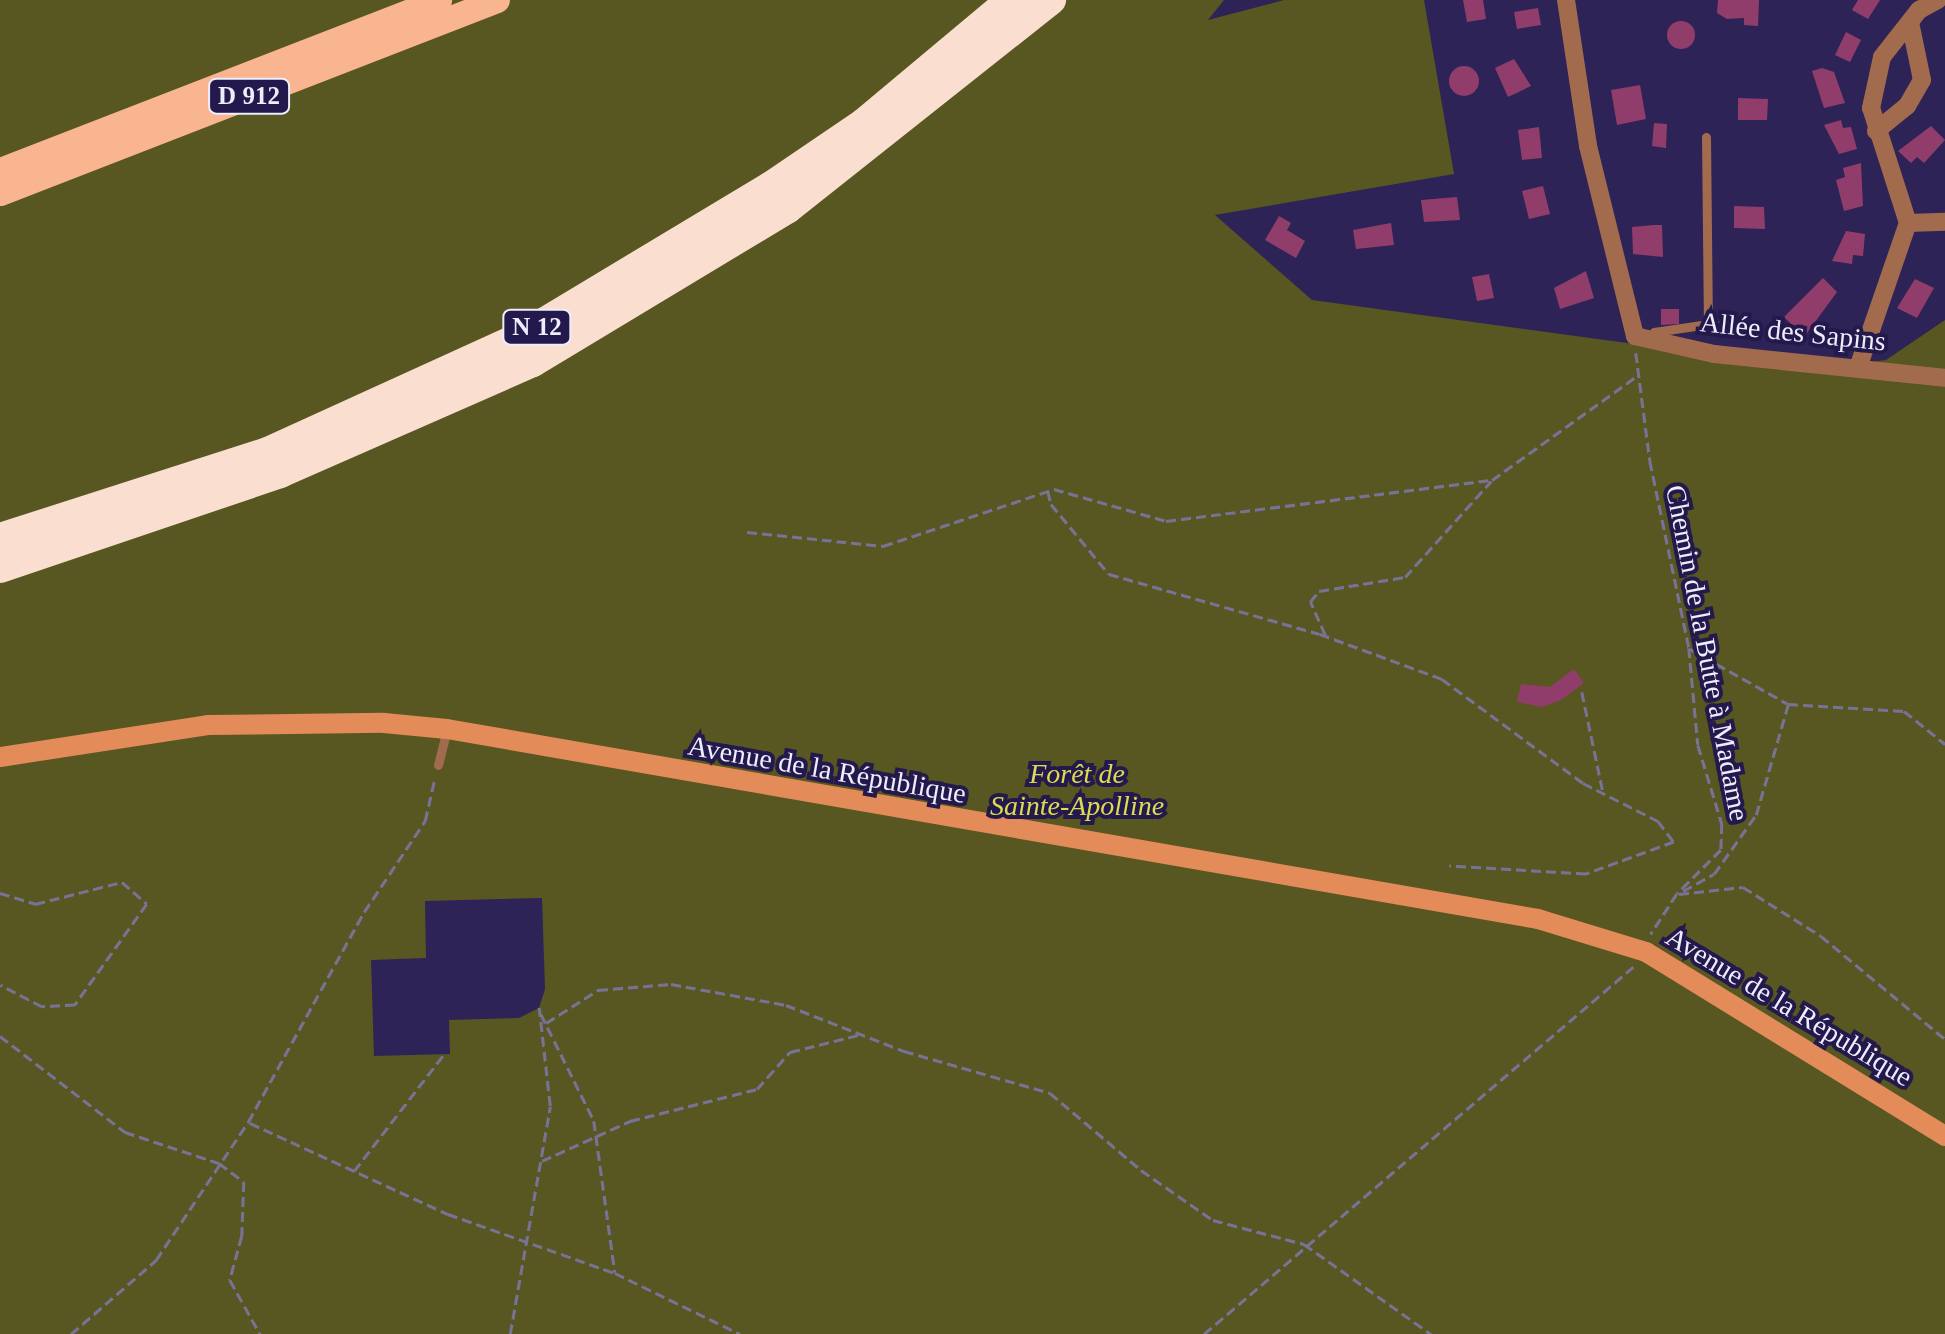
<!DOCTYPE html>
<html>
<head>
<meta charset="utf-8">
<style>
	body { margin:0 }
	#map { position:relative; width:1945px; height:1334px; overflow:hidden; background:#2d2357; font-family:Georgia,serif }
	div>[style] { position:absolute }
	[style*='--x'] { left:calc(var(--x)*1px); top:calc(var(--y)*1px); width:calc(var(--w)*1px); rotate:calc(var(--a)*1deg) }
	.green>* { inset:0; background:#585721 }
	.building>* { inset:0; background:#913d6b }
	.round { border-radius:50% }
	.path>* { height:2.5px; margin-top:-1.25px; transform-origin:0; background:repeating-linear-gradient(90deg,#787297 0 10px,transparent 0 15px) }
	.lane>* { height:9px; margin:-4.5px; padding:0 4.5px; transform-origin:4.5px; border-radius:4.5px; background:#a26b4d }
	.street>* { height:18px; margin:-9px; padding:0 9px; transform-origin:9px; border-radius:9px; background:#a26b4d }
	.secondary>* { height:20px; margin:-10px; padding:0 10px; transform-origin:10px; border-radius:10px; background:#e48b5a }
	.primary>* { height:25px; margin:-12.5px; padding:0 12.5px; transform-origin:12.5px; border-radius:12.5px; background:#f9b490 }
	.highway>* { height:30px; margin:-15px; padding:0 15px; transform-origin:15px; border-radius:15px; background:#faded0 }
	span { translate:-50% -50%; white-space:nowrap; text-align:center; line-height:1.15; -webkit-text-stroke:8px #24194c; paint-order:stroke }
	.shield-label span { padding:2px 8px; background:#24194c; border:2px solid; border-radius:8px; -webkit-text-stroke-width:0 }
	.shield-label { font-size:25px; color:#eeedfb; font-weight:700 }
	.street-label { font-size:28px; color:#eeedfb }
	.park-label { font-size:28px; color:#dcdb52; font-style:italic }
</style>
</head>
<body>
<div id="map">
	<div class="green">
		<i style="clip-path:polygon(evenodd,0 0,1224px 0,1208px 20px,1284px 0,1424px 0,1454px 174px,1215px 215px,1312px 300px,1818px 369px,1886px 360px,1945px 320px,1945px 1334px,0 1334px,0 0,542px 898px,545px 989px,539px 1008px,519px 1018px,449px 1020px,450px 1054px,374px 1056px,371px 960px,426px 958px,425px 901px,542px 898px)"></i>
	</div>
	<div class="building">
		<i style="clip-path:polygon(1463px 0,1483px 0,1486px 19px,1467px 22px)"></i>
		<i style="clip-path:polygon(1718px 0,1759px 0,1758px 26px,1744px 25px,1744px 18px,1727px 19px,1717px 13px)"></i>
		<i style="clip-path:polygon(1858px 0,1880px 0,1868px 19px,1852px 10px)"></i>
		<i style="clip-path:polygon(1538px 8px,1541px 25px,1517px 29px,1514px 12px)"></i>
		<i class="round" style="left:1667px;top:21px;width:28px;height:28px"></i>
		<i style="clip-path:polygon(1846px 32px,1861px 40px,1850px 62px,1835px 55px)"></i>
		<i style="clip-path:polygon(1514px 59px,1531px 86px,1508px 97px,1495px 68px)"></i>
		<i class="round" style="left:1449px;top:66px;width:30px;height:30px"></i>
		<i style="clip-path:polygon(1822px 68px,1834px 72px,1845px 103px,1824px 108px,1812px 71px)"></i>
		<i style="clip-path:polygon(1640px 85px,1646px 119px,1617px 125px,1611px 90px)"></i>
		<i style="clip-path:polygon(1738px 98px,1768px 99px,1767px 120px,1738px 120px)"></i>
		<i style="clip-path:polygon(1841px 120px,1843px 128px,1851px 127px,1857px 149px,1839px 154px,1824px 125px)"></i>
		<i style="clip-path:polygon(1654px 123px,1667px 124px,1666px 148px,1652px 146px)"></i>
		<i style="clip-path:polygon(1931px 126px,1945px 140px,1924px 163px,1917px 157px,1911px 163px,1898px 151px)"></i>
		<i style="clip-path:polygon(1539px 127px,1542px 158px,1522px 160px,1518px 130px)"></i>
		<i style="clip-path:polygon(1861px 163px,1863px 206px,1844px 211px,1836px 180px,1845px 177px,1843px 168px)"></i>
		<i style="clip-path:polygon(1543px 186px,1550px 214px,1529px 219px,1522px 191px)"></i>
		<i style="clip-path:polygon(1457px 197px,1460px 220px,1424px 222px,1421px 200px)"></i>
		<i style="clip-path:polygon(1734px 206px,1764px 207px,1765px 229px,1734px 228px)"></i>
		<i style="clip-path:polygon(1279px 216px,1291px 223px,1287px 230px,1305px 241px,1296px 258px,1265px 240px)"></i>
		<i style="clip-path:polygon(1391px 223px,1394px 245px,1356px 249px,1353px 230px)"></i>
		<i style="clip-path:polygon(1654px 225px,1662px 225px,1663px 257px,1633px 254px,1632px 227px)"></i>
		<i style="clip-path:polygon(1846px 231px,1865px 234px,1863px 256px,1853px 255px,1852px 264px,1832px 261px)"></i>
		<i style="clip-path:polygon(1586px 271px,1594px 298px,1560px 309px,1554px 288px)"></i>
		<i style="clip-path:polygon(1489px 274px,1494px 298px,1477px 301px,1472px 277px)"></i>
		<i style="clip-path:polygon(1823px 278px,1837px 292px,1804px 337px,1784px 317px)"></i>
		<i style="clip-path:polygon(1915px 279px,1934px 288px,1917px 318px,1897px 308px)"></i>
		<i style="clip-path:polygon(1661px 309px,1679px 309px,1679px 324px,1661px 325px)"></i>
		<i style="clip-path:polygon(1574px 669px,1584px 683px,1561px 700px,1542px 707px,1517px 702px,1521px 684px,1550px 687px)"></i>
	</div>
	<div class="path">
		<i style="--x:1636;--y:353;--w:109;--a:82.6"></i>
		<i style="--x:1650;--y:461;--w:191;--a:78.2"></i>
		<i style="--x:1689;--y:648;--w:97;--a:84.7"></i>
		<i style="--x:1698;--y:745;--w:83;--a:73.1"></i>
		<i style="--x:1722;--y:824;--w:26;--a:92"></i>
		<i style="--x:1721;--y:850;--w:62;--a:135"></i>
		<i style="--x:1677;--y:894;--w:48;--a:123"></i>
		<i style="--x:1048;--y:491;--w:13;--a:77"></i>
		<i style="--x:1051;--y:504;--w:91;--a:50.4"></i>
		<i style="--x:1109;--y:574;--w:219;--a:15.9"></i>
		<i style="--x:1320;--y:634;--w:130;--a:20.2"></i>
		<i style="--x:1442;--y:679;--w:175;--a:36.4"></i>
		<i style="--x:1583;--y:783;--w:84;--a:26.9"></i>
		<i style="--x:1658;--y:821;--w:26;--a:53"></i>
		<i style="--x:1674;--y:842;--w:94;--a:160"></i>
		<i style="--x:1586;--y:874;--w:137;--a:-176.7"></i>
		<i style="--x:747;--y:532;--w:137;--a:5.9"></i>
		<i style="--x:883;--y:546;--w:180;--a:-18.4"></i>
		<i style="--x:1054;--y:489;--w:116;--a:15.9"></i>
		<i style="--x:1166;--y:521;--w:329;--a:-7.2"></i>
		<i style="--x:1492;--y:480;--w:180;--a:-35.7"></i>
		<i style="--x:1325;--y:635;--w:36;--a:-114"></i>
		<i style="--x:1310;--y:602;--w:14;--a:-51"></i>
		<i style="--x:1319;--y:591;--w:87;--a:-9.2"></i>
		<i style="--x:1405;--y:577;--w:129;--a:-48.1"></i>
		<i style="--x:1690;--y:649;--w:112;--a:29.3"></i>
		<i style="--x:1788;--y:704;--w:116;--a:3.5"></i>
		<i style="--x:1904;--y:711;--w:53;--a:38.8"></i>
		<i style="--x:1582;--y:692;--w:102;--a:78.1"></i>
		<i style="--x:1683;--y:891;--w:35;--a:-29"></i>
		<i style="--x:1714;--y:874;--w:72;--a:-54.6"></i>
		<i style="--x:1756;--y:815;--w:115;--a:-73.8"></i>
		<i style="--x:0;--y:893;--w:37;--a:17"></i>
		<i style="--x:35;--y:904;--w:90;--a:-14.2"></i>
		<i style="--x:122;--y:882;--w:33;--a:41"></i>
		<i style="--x:147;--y:904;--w:124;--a:125.5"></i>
		<i style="--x:75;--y:1005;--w:33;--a:177"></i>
		<i style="--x:42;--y:1007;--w:47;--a:-152.4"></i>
		<i style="--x:1679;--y:894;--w:64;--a:-6.2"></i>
		<i style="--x:1743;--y:887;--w:92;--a:32.1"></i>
		<i style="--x:1821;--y:936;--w:161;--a:39.7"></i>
		<i style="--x:541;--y:1014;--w:119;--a:63.6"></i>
		<i style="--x:594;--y:1121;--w:153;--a:82.1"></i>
		<i style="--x:546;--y:1023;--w:62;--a:-32.4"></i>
		<i style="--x:598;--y:990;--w:73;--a:-4.7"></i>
		<i style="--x:671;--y:984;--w:117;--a:10.3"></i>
		<i style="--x:786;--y:1005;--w:127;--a:21.3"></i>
		<i style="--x:904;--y:1051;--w:152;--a:16"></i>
		<i style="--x:1050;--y:1093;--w:119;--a:40.2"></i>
		<i style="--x:1141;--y:1170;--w:88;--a:34.8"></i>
		<i style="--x:1213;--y:1220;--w:94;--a:14.8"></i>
		<i style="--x:1304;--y:1244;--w:156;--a:35.3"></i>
		<i style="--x:0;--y:1036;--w:158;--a:37.5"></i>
		<i style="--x:125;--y:1132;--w:99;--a:18.3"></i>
		<i style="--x:219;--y:1163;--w:31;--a:37"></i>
		<i style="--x:244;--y:1182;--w:54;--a:92.1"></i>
		<i style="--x:242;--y:1236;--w:46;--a:105.3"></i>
		<i style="--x:230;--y:1280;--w:62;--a:60.9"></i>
		<i style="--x:250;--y:1123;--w:218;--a:24.7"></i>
		<i style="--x:448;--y:1214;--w:177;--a:19.5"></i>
		<i style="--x:615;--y:1273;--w:139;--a:26"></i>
		<i style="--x:542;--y:1161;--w:97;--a:-24.4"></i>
		<i style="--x:630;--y:1121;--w:131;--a:-14.1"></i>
		<i style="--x:757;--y:1089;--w:50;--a:-48.3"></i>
		<i style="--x:790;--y:1052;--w:74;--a:-14"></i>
		<i style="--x:354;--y:1171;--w:148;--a:-52.4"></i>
		<i style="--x:71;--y:1334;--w:113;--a:-41"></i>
		<i style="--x:156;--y:1260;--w:166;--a:-56.3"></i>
		<i style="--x:248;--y:1122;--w:240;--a:-61.1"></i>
		<i style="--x:364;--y:912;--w:110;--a:-56.2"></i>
		<i style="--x:425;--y:821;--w:45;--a:-77.2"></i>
		<i style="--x:510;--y:1334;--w:231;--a:-80"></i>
		<i style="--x:550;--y:1106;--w:99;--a:-96.4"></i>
		<i style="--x:1204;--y:1334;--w:565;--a:-40.55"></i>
	</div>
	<div class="lane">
		<i style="--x:1706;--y:137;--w:187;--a:89.4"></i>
		<i style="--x:1652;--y:339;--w:7;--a:-74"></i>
		<i style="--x:1654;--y:332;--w:55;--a:-8.4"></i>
		<i style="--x:1708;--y:324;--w:35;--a:7"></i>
		<i style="--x:438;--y:765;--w:37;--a:-76"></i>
	</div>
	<div class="street">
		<i style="--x:1566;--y:0;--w:148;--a:81.4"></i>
		<i style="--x:1588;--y:146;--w:196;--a:76.1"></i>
		<i style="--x:1635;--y:336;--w:81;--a:12.8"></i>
		<i style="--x:1714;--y:354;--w:232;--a:5.9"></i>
		<i style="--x:1876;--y:131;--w:40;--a:-39"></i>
		<i style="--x:1907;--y:106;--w:30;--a:-60"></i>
		<i style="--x:1922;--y:80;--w:59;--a:-101.7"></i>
		<i style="--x:1908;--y:223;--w:37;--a:-2"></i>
		<i style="--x:1859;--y:365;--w:150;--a:-71"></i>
		<i style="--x:1908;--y:223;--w:121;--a:-107.8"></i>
		<i style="--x:1871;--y:108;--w:52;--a:-77.8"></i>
		<i style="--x:1882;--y:57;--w:60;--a:-51.8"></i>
		<i style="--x:1919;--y:10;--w:21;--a:-28"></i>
	</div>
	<div class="secondary">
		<i style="--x:0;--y:757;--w:210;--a:-8.7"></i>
		<i style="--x:208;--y:725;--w:176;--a:-0.7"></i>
		<i style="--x:384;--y:723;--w:63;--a:5.4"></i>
		<i style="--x:447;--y:729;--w:1107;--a:9.88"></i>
		<i style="--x:1538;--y:919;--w:113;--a:17"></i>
		<i style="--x:1646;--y:952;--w:351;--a:31.6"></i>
	</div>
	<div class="primary">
		<i style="--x:0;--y:170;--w:471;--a:-21.2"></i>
		<i style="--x:0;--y:193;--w:533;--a:-21.22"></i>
	</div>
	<div class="highway">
		<i style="--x:0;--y:538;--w:281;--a:-17.8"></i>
		<i style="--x:268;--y:452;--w:277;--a:-24.5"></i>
		<i style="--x:520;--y:337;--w:292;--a:-31"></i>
		<i style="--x:770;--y:187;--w:114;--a:-34.2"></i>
		<i style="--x:864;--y:123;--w:192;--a:-39.9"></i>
		<i style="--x:0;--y:568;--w:296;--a:-18.7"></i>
		<i style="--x:280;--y:473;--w:276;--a:-23.7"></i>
		<i style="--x:533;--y:362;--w:297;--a:-31.1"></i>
		<i style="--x:787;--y:209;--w:337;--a:-38.4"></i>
	</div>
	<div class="shield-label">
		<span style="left:249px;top:96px">D 912</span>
		<span style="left:537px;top:327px">N 12</span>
	</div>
	<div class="street-label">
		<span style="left:1793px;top:332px;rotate:6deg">Allée des Sapins</span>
		<span style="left:1707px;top:653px;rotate:79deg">Chemin de la Butte à Madame</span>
		<span style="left:827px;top:770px;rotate:10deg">Avenue de la République</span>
		<span style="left:1789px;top:1007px;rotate:31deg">Avenue de la République</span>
	</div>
	<div class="park-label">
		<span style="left:1077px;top:790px">Forêt de<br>Sainte-Apolline</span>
	</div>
</div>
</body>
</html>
